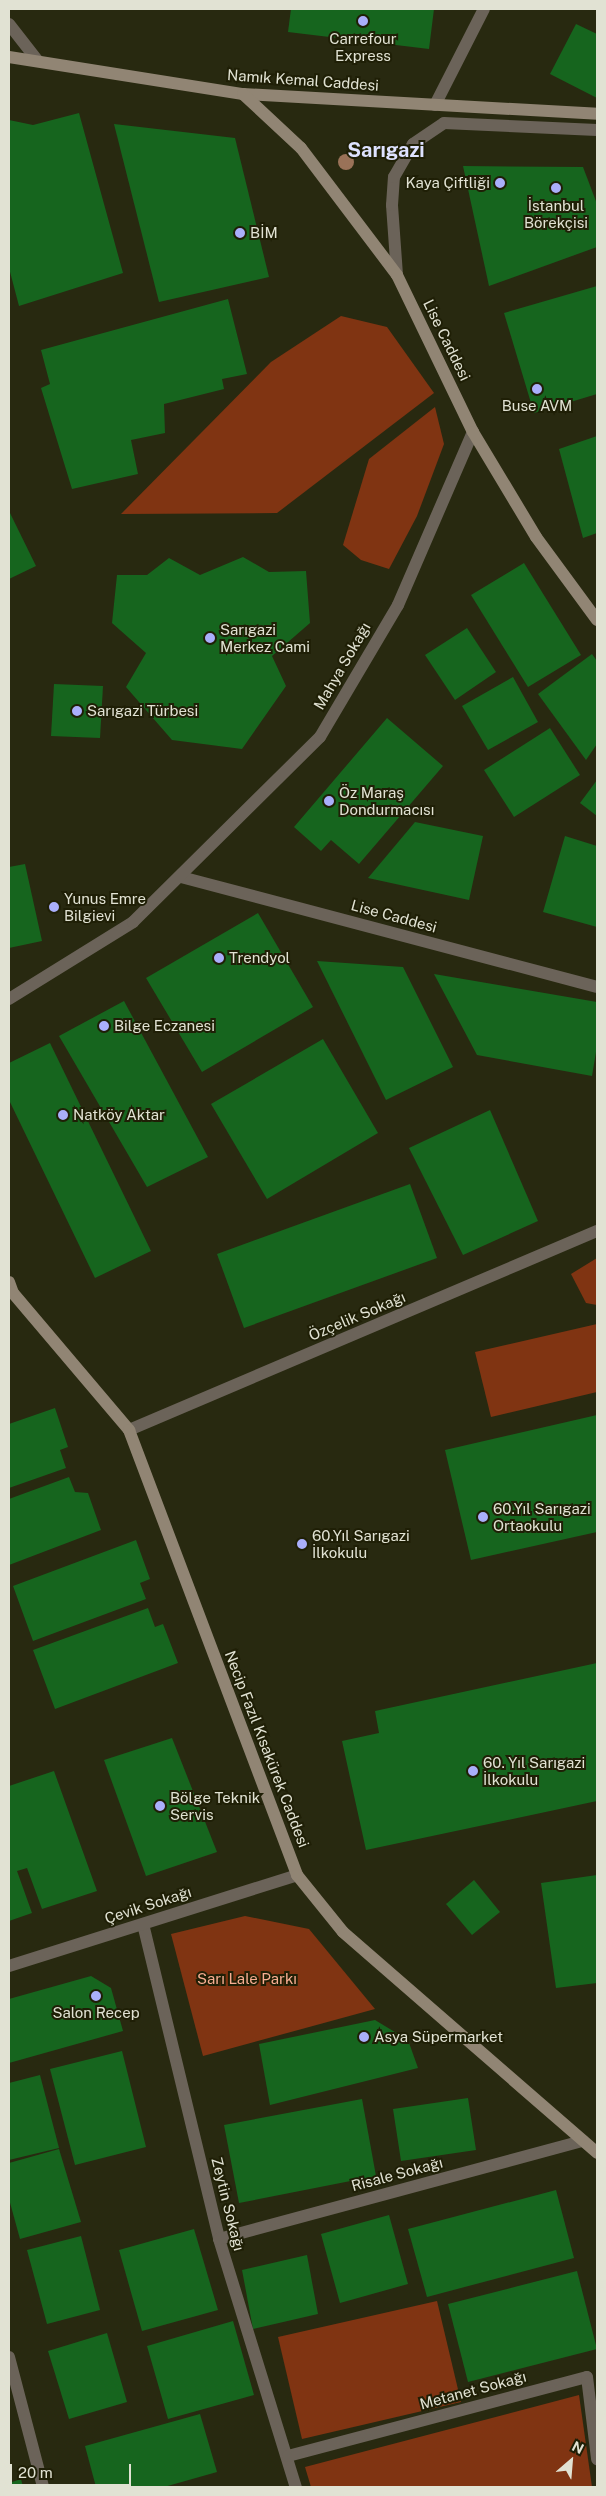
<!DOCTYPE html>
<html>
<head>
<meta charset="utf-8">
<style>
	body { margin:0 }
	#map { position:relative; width:606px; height:2496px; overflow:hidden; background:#282910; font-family:"Public Sans",sans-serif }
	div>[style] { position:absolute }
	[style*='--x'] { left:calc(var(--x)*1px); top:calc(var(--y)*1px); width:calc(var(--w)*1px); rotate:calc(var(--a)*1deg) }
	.green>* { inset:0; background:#803412 }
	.building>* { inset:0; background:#16651e }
	.street>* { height:12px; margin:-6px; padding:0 6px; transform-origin:6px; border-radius:6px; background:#6b6359 }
	.secondary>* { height:12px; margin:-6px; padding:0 6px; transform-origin:6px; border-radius:6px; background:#918574 }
	.trees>* { width:16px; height:16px; margin:-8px; border-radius:50%; background:#9a7258 }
	.dots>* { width:14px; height:14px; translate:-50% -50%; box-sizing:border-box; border:2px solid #1f1f06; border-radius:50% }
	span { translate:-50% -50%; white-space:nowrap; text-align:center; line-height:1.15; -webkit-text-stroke:4px #1f1f06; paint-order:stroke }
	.poi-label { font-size:15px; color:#e1e2d3 }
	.right { translate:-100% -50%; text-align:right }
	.left { translate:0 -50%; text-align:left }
	.street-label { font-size:15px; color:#e1e2d3 }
	.park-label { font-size:15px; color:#f8ae92 }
	.district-label { font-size:20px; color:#dee2ff; font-weight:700 }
	.frame { position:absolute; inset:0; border:10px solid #e1e2d3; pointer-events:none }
	.north { position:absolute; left:546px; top:2436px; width:50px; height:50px; -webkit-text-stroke:4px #1f1f06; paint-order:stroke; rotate:27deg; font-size:14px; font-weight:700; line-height:20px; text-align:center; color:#e1e2d3 }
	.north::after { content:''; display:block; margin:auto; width:18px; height:22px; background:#e1e2d3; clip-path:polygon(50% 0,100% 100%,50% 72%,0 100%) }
	.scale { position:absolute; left:10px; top:2464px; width:121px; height:22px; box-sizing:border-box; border:2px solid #e1e2d3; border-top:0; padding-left:6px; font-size:15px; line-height:18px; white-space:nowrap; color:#e1e2d3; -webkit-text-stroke:4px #1f1f06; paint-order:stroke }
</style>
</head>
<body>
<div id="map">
	<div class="green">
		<i style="clip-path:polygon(341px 316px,387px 327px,434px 393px,277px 513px,121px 514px,271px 362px)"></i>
		<i style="clip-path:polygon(435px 407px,444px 444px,417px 516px,389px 569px,361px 560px,343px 545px,369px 459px)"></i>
		<i style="clip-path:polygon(597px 1258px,597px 1305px,586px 1303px,571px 1274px)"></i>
		<i style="clip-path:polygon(597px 1324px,597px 1392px,491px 1417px,475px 1352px)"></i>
		<i style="clip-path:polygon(245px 1916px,309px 1929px,375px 2009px,203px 2056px,171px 1934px)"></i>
		<i style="clip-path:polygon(437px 2301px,461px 2402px,302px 2439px,278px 2337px)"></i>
		<i style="clip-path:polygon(579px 2395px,592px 2487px,311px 2487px,305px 2467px)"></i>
	</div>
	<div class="building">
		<i style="clip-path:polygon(291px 9px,434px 9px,429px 49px,288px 32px)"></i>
		<i style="clip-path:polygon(576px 24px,597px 34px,597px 98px,550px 74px)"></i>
		<i style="clip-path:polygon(79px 113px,123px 273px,19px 306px,9px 268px,9px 120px,33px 125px)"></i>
		<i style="clip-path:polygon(114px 124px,235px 138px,269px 277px,159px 302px)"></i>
		<i style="clip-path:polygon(463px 166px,583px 167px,597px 204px,597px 247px,489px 286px)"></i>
		<i style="clip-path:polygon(597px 286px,597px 394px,534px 413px,504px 313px)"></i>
		<i style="clip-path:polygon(228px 299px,247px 374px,222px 379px,224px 389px,164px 404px,165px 433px,131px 440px,138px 474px,72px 489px,41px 388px,50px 384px,41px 350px)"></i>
		<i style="clip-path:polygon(597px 436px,597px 533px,583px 538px,559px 449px)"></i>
		<i style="clip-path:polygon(9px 511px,36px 566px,9px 579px)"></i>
		<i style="clip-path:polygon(243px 557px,269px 572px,306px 571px,310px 623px,272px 656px,286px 686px,242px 749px,172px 740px,126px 687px,146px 653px,112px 623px,117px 575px,147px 575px,169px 558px,200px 575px)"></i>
		<i style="clip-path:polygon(524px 563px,581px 655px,528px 687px,471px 595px)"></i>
		<i style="clip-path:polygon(467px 628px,496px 672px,455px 700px,425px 655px)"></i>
		<i style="clip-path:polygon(592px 654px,597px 661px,597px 744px,586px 760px,538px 694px)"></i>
		<i style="clip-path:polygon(513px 677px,538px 722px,488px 750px,462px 706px)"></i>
		<i style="clip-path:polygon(54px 684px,103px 686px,100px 738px,51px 736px)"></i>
		<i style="clip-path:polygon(387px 718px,443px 766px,359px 864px,331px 840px,321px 851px,294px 827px)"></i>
		<i style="clip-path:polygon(550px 728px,580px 775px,514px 817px,484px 770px)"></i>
		<i style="clip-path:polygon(597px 780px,597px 816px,580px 803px)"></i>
		<i style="clip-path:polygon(415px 822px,483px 836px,469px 900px,368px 878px)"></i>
		<i style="clip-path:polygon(565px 836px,597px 846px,597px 927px,543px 912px)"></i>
		<i style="clip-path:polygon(25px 864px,42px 941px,9px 948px,9px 867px)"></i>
		<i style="clip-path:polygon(258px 913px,313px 1007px,202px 1072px,146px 978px)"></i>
		<i style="clip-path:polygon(317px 961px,403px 967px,453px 1067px,386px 1100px)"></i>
		<i style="clip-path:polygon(434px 974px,597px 1002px,597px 1046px,592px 1076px,477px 1055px)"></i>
		<i style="clip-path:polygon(124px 1001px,208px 1157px,147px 1187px,59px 1036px)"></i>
		<i style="clip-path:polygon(323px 1039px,378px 1133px,267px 1199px,211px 1104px)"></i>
		<i style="clip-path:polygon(50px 1043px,151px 1251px,95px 1278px,9px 1100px,9px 1063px)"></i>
		<i style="clip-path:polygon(490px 1110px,538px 1221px,463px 1255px,409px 1148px)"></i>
		<i style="clip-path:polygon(410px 1184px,437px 1258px,244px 1328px,217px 1254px)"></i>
		<i style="clip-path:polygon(55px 1408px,68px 1447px,60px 1450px,66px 1468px,9px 1488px,9px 1424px)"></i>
		<i style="clip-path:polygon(597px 1415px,597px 1532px,471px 1560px,445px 1450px)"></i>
		<i style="clip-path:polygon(69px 1477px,75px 1492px,88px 1493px,101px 1530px,9px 1565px,9px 1499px)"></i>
		<i style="clip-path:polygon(136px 1540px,150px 1579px,140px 1583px,146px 1599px,33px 1641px,13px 1586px)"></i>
		<i style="clip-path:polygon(148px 1608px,155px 1627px,163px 1624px,178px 1663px,55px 1709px,33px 1650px)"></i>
		<i style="clip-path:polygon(597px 1663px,597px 1801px,366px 1850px,342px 1741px,379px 1733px,375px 1711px)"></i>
		<i style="clip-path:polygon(172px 1738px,217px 1852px,146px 1876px,104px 1760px)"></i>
		<i style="clip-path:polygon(54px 1771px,97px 1891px,42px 1909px,27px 1868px,17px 1871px,32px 1913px,9px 1921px,9px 1786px)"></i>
		<i style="clip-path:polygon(597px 1875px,597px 1983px,556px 1988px,541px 1883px)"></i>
		<i style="clip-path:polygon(474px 1880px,500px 1912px,472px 1935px,446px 1904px)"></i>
		<i style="clip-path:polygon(91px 1976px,111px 1988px,123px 2031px,9px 2063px,9px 1999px)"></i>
		<i style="clip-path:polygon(375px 2020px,408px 2040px,418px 2068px,270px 2105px,259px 2044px)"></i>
		<i style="clip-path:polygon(122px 2051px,146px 2147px,75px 2165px,50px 2069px)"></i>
		<i style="clip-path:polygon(40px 2075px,59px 2148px,9px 2160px,9px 2083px)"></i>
		<i style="clip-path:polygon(468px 2098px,476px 2150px,401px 2161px,393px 2109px)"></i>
		<i style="clip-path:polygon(362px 2099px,376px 2176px,239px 2203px,224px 2125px)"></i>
		<i style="clip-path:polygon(59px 2149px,81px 2222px,20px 2239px,9px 2199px,9px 2163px)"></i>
		<i style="clip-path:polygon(556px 2190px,574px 2258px,427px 2297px,408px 2229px)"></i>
		<i style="clip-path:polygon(389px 2215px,408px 2284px,340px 2303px,321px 2234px)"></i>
		<i style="clip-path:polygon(194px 2229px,218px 2310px,142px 2331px,119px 2250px)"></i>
		<i style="clip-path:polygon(81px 2236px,100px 2310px,47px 2324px,27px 2250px)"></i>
		<i style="clip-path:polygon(307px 2255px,318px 2314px,253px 2329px,242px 2270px)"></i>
		<i style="clip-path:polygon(577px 2271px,597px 2349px,468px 2382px,448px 2304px)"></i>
		<i style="clip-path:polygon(233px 2321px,254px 2395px,168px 2419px,147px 2346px)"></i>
		<i style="clip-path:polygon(107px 2333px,127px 2402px,69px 2419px,48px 2351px)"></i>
		<i style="clip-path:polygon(200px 2414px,217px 2472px,164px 2487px,96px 2487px,85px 2446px)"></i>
		<i style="clip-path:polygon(21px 2479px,23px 2487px,9px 2487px,9px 2483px)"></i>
	</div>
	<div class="street">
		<i style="--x:9;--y:24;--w:46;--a:52.1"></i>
		<i style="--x:435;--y:105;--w:108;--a:-63"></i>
		<i style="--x:397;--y:275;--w:70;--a:-94.1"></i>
		<i style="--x:392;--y:205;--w:28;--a:-86"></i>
		<i style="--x:394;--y:177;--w:38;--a:-60"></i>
		<i style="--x:413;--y:144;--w:37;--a:-34"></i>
		<i style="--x:444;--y:123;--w:153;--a:2.6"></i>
		<i style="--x:181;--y:877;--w:430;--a:14.8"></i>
		<i style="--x:9;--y:999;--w:146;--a:-31.8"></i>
		<i style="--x:133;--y:922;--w:263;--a:-44.7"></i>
		<i style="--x:320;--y:737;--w:153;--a:-59.4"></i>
		<i style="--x:398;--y:605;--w:189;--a:-66.6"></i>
		<i style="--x:129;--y:1430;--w:509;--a:-23.04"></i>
		<i style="--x:143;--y:1924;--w:324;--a:76.4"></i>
		<i style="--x:219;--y:2239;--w:260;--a:72.8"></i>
		<i style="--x:9;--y:1966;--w:302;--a:-17.5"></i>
		<i style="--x:219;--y:2239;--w:377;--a:-15.1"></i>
		<i style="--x:9;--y:2357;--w:134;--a:75.3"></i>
		<i style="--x:288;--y:2456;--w:309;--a:-14.8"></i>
		<i style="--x:587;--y:2377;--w:83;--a:83"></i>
	</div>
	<div class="secondary">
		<i style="--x:9;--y:57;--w:237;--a:9"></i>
		<i style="--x:243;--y:94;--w:355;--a:3.2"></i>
		<i style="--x:243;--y:94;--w:79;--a:43"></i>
		<i style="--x:301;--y:148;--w:159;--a:52.9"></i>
		<i style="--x:397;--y:275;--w:174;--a:64.2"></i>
		<i style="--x:473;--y:432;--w:122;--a:59"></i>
		<i style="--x:536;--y:537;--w:103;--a:53.7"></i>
		<i style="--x:9;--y:1282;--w:12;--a:70"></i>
		<i style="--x:13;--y:1293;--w:180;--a:49.7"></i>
		<i style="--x:129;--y:1430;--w:476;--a:69.3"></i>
		<i style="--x:297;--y:1875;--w:73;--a:51.1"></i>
		<i style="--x:343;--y:1932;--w:337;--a:41"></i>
	</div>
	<div class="trees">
		<i style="left:346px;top:162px"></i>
	</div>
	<div class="dots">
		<i style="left:363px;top:21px;background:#aaaffb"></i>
		<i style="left:500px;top:183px;background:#aaaffb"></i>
		<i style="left:556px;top:188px;background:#aaaffb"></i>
		<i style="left:240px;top:233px;background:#aaaffb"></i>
		<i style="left:537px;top:389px;background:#aaaffb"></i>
		<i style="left:210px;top:638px;background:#aaaffb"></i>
		<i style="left:77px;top:711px;background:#aaaffb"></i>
		<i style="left:329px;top:801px;background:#aaaffb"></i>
		<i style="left:54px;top:907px;background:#aaaffb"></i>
		<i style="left:219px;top:958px;background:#aaaffb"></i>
		<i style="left:104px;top:1026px;background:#aaaffb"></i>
		<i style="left:63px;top:1115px;background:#aaaffb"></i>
		<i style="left:483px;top:1517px;background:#aaaffb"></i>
		<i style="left:302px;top:1544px;background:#aaaffb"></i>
		<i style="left:473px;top:1771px;background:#aaaffb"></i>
		<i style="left:160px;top:1806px;background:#aaaffb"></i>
		<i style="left:96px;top:1996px;background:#aaaffb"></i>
		<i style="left:364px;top:2037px;background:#aaaffb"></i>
	</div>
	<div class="poi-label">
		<span style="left:363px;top:47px">Carrefour<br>Express</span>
		<span class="right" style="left:490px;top:183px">Kaya Çiftliği</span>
		<span style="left:556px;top:214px">İstanbul<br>Börekçisi</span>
		<span class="left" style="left:250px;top:233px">BİM</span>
		<span style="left:537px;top:406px">Buse AVM</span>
		<span class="left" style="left:220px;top:638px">Sarıgazi<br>Merkez Cami</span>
		<span class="left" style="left:87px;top:711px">Sarıgazi Türbesi</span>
		<span class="left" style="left:339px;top:801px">Öz Maraş<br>Dondurmacısı</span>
		<span class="left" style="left:64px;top:907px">Yunus Emre<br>Bilgievi</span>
		<span class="left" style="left:229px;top:958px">Trendyol</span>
		<span class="left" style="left:114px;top:1026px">Bilge Eczanesi</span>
		<span class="left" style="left:73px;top:1115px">Natköy Aktar</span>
		<span class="left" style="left:493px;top:1517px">60.Yıl Sarıgazi<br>Ortaokulu</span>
		<span class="left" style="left:312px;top:1544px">60.Yıl Sarıgazi<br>İlkokulu</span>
		<span class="left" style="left:483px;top:1771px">60. Yıl Sarıgazi<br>İlkokulu</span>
		<span class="left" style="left:170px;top:1806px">Bölge Teknik<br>Servis</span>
		<span style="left:96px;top:2013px">Salon Recep</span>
		<span class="left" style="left:374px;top:2037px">Asya Süpermarket</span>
	</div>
	<div class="street-label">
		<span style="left:303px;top:80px;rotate:4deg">Namık Kemal Caddesi</span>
		<span style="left:447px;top:340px;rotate:64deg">Lise Caddesi</span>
		<span style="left:342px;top:666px;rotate:-60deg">Mahya Sokağı</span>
		<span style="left:394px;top:916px;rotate:15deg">Lise Caddesi</span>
		<span style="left:357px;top:1316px;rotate:-23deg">Özçelik Sokağı</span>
		<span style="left:267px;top:1749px;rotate:69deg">Necip Fazıl Kısakürek Caddesi</span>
		<span style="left:148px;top:1905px;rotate:-18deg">Çevik Sokağı</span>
		<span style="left:397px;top:2174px;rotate:-15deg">Risale Sokağı</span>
		<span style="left:228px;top:2204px;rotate:76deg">Zeytin Sokağı</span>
		<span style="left:473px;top:2390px;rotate:-15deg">Metanet Sokağı</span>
	</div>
	<div class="park-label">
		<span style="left:247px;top:1979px">Sarı Lale Parkı</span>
	</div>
	<div class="district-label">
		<span style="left:386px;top:150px">Sarıgazi</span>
	</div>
	<div class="frame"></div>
	<div class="north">N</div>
	<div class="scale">20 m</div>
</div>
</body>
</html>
